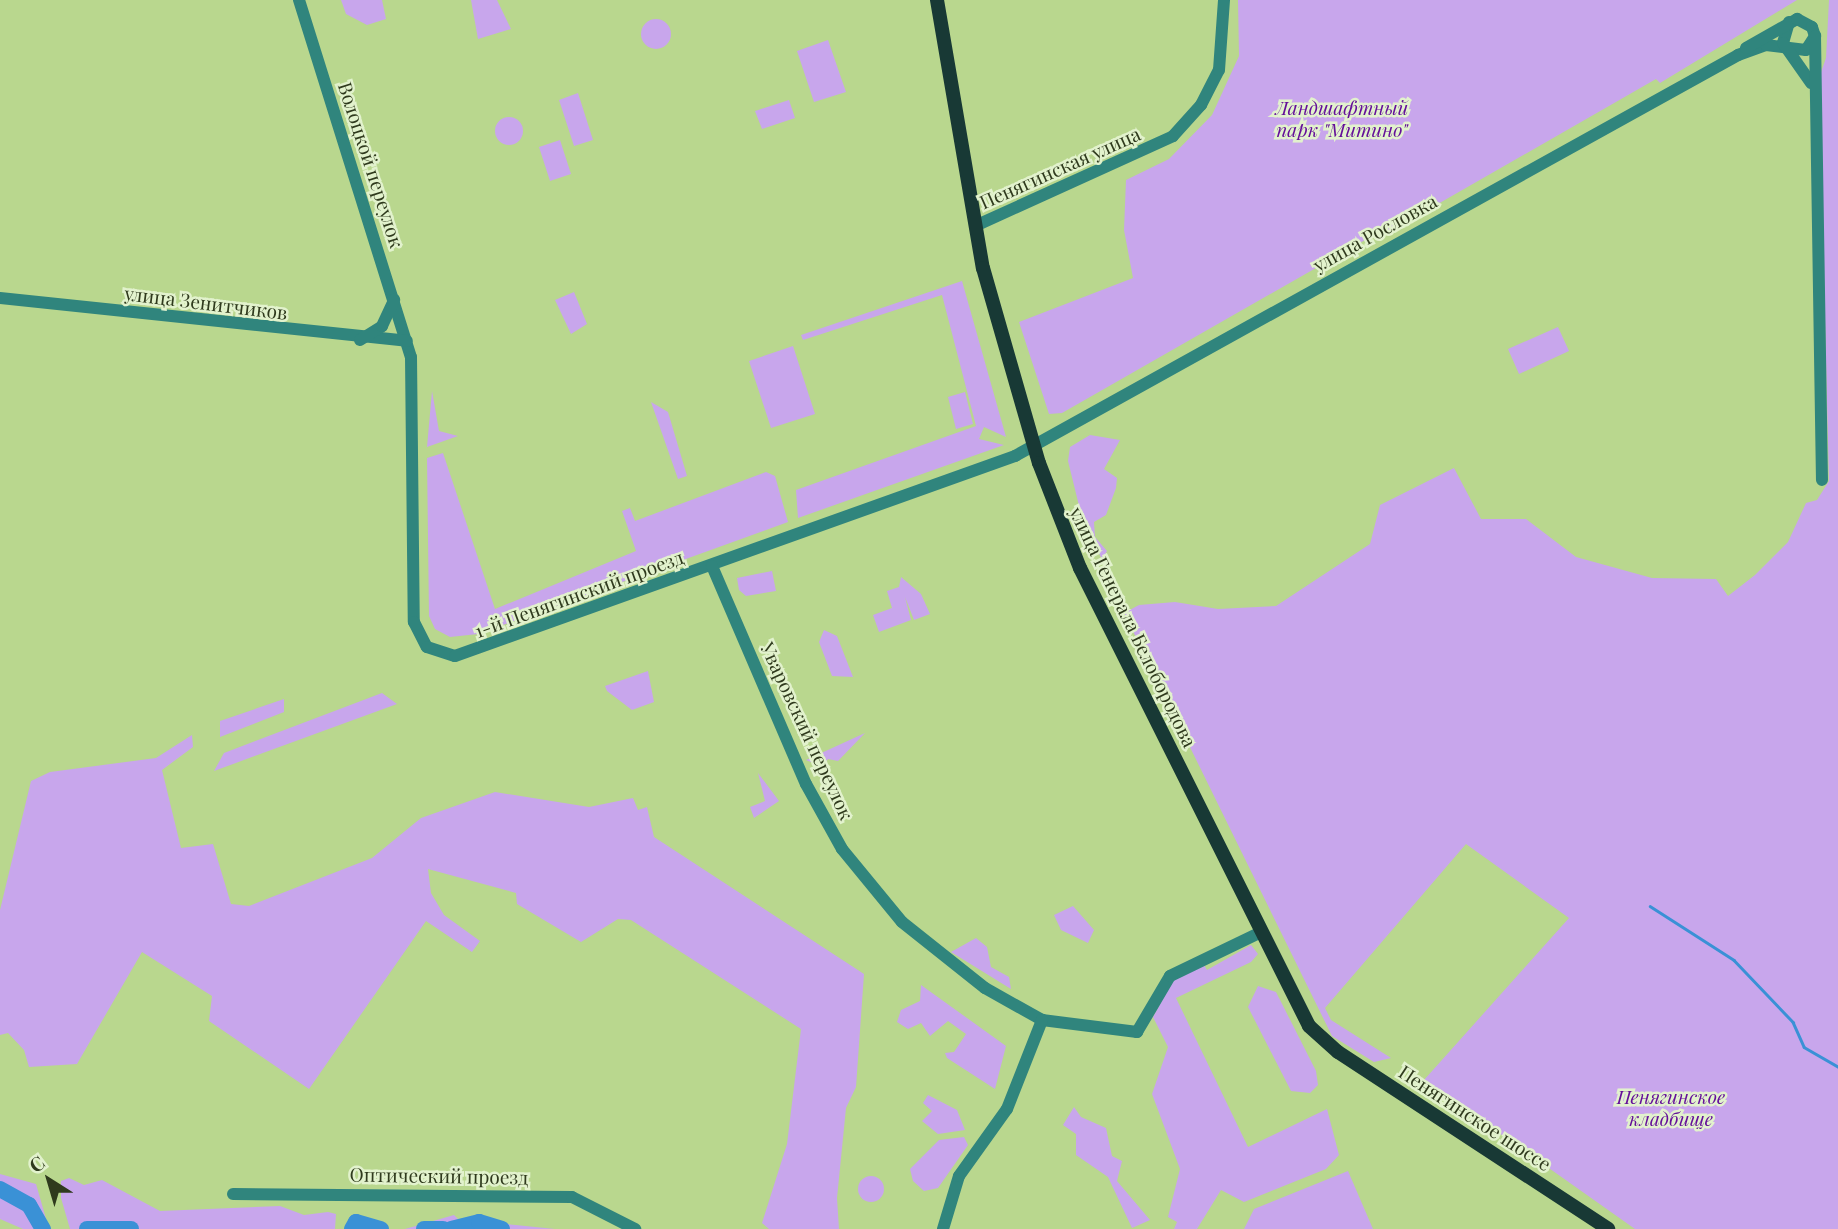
<!DOCTYPE html>
<html>
<head>
<meta charset="utf-8">
<style>
	body { margin:0 }
	#map { position:relative; width:1838px; height:1229px; overflow:hidden; background:#b9d78e; font-family:"Playfair Display",serif }
	div>[style] { position:absolute }
	[style*='--x'] { left:calc(var(--x)*1px); top:calc(var(--y)*1px); width:calc(var(--w)*1px); rotate:calc(var(--a)*1deg) }
	.green>* { inset:0; background:#c8a6ec }
	.round { border-radius:50% }
	.stream>* { height:2.5px; margin:-1.25px; padding:0 1.25px; transform-origin:1.25px; border-radius:1.25px; background:#3a91d6 }
	.river>* { height:16px; margin:-8px; padding:0 8px; transform-origin:8px; border-radius:8px; background:#3a91d6 }
	.minor>* { height:12px; margin:-6px; padding:0 6px; transform-origin:6px; border-radius:6px; background:#30857d }
	.major>* { height:14px; margin:-7px; padding:0 7px; transform-origin:7px; border-radius:7px; background:#183935 }
	span { translate:-50% -50%; white-space:nowrap; text-align:center; line-height:1.15; -webkit-text-stroke:5px #e2f2cd; paint-order:stroke }
	.park-label { font-size:19px; color:#640f99; font-style:italic }
	.street-label { font-size:19px; color:#2f3a1d }
	.north { position:absolute; left:14px; top:1145px; width:70px; height:70px; -webkit-text-stroke:5px #e2f2cd; paint-order:stroke; rotate:323deg; font-size:19px; font-weight:700; line-height:28px; text-align:center; color:#2f3a1d }
	.north::after { content:''; display:block; margin:auto; width:24px; height:32px; background:#2f3a1d; clip-path:polygon(50% 0,100% 100%,50% 72%,0 100%) }
</style>
</head>
<body>
<div id="map">
	<div class="green">
		<i style="clip-path:polygon(341px 0,382px 0,386px 19px,367px 25px,346px 14px)"></i>
		<i style="clip-path:polygon(471px 0,497px 0,511px 29px,478px 39px)"></i>
		<i style="clip-path:polygon(1238px 0,1797px 0,1660px 83px,1656px 79px,1389px 232px,1386px 228px,1062px 413px,1049px 414px,1019px 322px,1133px 278px,1124px 230px,1126px 180px,1169px 159px,1212px 115px,1239px 56px)"></i>
		<i style="clip-path:polygon(1829px 0,1838px 0,1838px 1229px,1635px 1229px,1424px 1080px,1569px 918px,1466px 844px,1325px 1008px,1331px 1020px,1391px 1058px,1374px 1062px,1332px 1036px,1124px 613px,1139px 605px,1175px 602px,1218px 609px,1276px 606px,1370px 544px,1380px 505px,1454px 468px,1481px 519px,1526px 519px,1576px 557px,1652px 578px,1716px 579px,1728px 596px,1755px 575px,1788px 542px,1806px 503px,1817px 500px,1829px 481px,1819px 78px,1826px 58px)"></i>
		<i class="round" style="left:641px;top:19px;width:30px;height:30px"></i>
		<i style="clip-path:polygon(828px 40px,846px 92px,814px 102px,797px 51px)"></i>
		<i style="clip-path:polygon(578px 93px,593px 140px,574px 146px,559px 100px)"></i>
		<i style="clip-path:polygon(789px 100px,795px 118px,762px 129px,755px 111px)"></i>
		<i class="round" style="left:495px;top:117px;width:28px;height:28px"></i>
		<i style="clip-path:polygon(560px 140px,571px 174px,550px 181px,539px 147px)"></i>
		<i style="clip-path:polygon(962px 281px,1006px 437px,984px 427px,979px 439px,1004px 445px,798px 518px,796px 490px,976px 426px,942px 295px,803px 340px,801px 335px)"></i>
		<i style="clip-path:polygon(574px 292px,587px 324px,571px 334px,555px 300px)"></i>
		<i style="clip-path:polygon(1558px 327px,1569px 351px,1519px 374px,1508px 349px)"></i>
		<i style="clip-path:polygon(793px 346px,815px 414px,771px 428px,749px 361px)"></i>
		<i style="clip-path:polygon(432px 391px,439px 431px,458px 436px,427px 447px)"></i>
		<i style="clip-path:polygon(965px 392px,973px 424px,956px 429px,948px 397px)"></i>
		<i style="clip-path:polygon(651px 402px,668px 412px,687px 476px,678px 479px)"></i>
		<i style="clip-path:polygon(1090px 435px,1120px 440px,1104px 469px,1117px 478px,1116px 488px,1106px 515px,1094px 522px,1095px 537px,1107px 551px,1102px 559px,1084px 526px,1068px 461px,1070px 447px)"></i>
		<i style="clip-path:polygon(443px 453px,495px 609px,636px 551px,622px 511px,630px 508px,635px 521px,766px 472px,775px 476px,788px 522px,478px 634px,450px 637px,435px 629px,429px 616px,427px 458px)"></i>
		<i style="clip-path:polygon(772px 571px,776px 591px,746px 596px,739px 590px,737px 578px)"></i>
		<i style="clip-path:polygon(901px 577px,921px 594px,930px 614px,914px 620px,905px 597px,911px 620px,879px 632px,873px 615px,892px 608px,887px 591px,899px 587px)"></i>
		<i style="clip-path:polygon(824px 630px,837px 636px,853px 677px,832px 676px,819px 642px)"></i>
		<i style="clip-path:polygon(648px 671px,654px 702px,632px 710px,607px 691px,605px 686px)"></i>
		<i style="clip-path:polygon(382px 693px,397px 704px,214px 771px,224px 753px)"></i>
		<i style="clip-path:polygon(284px 699px,284px 712px,220px 737px,220px 721px)"></i>
		<i style="clip-path:polygon(865px 733px,838px 761px,828px 759px,822px 767px,806px 760px)"></i>
		<i style="clip-path:polygon(192px 735px,193px 747px,162px 770px,181px 848px,213px 844px,231px 904px,249px 906px,372px 858px,421px 818px,495px 792px,589px 807px,633px 798px,638px 810px,647px 807px,654px 837px,864px 974px,856px 1087px,846px 1108px,837px 1198px,839px 1229px,769px 1229px,762px 1223px,787px 1144px,801px 1029px,631px 920px,618px 919px,581px 942px,517px 904px,516px 893px,428px 869px,431px 893px,444px 915px,480px 941px,472px 952px,426px 921px,309px 1089px,209px 1021px,212px 996px,142px 952px,77px 1064px,29px 1067px,24px 1050px,8px 1033px,0 1035px,0 910px,31px 781px,50px 772px,156px 758px)"></i>
		<i style="clip-path:polygon(758px 773px,779px 801px,754px 818px,750px 807px,765px 801px)"></i>
		<i style="clip-path:polygon(1073px 906px,1094px 930px,1088px 943px,1061px 930px,1054px 915px)"></i>
		<i style="clip-path:polygon(976px 938px,987px 947px,991px 967px,1009px 977px,1011px 989px,951px 952px)"></i>
		<i style="clip-path:polygon(1251px 945px,1258px 954px,1251px 962px,1176px 998px,1248px 1147px,1327px 1109px,1339px 1155px,1326px 1169px,1244px 1202px,1221px 1190px,1197px 1229px,1174px 1229px,1177px 1222px,1168px 1217px,1180px 1169px,1152px 1094px,1168px 1047px,1153px 1017px,1174px 978px,1204px 965px,1207px 970px)"></i>
		<i style="clip-path:polygon(921px 985px,1006px 1046px,995px 1089px,947px 1058px,945px 1053px,954px 1052px,966px 1034px,948px 1021px,930px 1036px,921px 1023px,908px 1029px,897px 1022px,901px 1010px,920px 1001px)"></i>
		<i style="clip-path:polygon(1258px 986px,1276px 992px,1316px 1071px,1318px 1085px,1310px 1093px,1291px 1091px,1248px 1007px)"></i>
		<i style="clip-path:polygon(928px 1095px,957px 1110px,965px 1130px,938px 1134px,922px 1121px,932px 1111px,923px 1103px)"></i>
		<i style="clip-path:polygon(1074px 1107px,1081px 1117px,1106px 1128px,1112px 1156px,1122px 1161px,1117px 1181px,1150px 1220px,1132px 1228px,1108px 1177px,1076px 1155px,1076px 1134px,1063px 1125px)"></i>
		<i style="clip-path:polygon(964px 1137px,968px 1145px,938px 1188px,924px 1191px,913px 1181px,910px 1169px,939px 1140px)"></i>
		<i style="clip-path:polygon(1348px 1171px,1373px 1229px,1244px 1229px,1254px 1209px)"></i>
		<i style="clip-path:polygon(0 1174px,36px 1184px,49px 1229px,23px 1229px,0 1219px)"></i>
		<i class="round" style="left:858px;top:1176px;width:26px;height:26px"></i>
		<i style="clip-path:polygon(69px 1178px,84px 1185px,102px 1180px,160px 1211px,280px 1206px,304px 1215px,328px 1212px,336px 1214px,335px 1229px,70px 1229px,61px 1198px,61px 1181px)"></i>
		<i style="clip-path:polygon(454px 1215px,458px 1219px,555px 1229px,405px 1229px)"></i>
	</div>
	<div class="stream">
		<i style="--x:1650;--y:906;--w:100;--a:32.7"></i>
		<i style="--x:1734;--y:960;--w:86;--a:46.4"></i>
		<i style="--x:1793;--y:1022;--w:27;--a:66"></i>
		<i style="--x:1804;--y:1047;--w:39;--a:30"></i>
	</div>
	<div class="river">
		<i style="--x:0;--y:1189;--w:33;--a:29"></i>
		<i style="--x:29;--y:1205;--w:28;--a:60"></i>
		<i style="--x:87;--y:1229;--w:44;--a:0"></i>
		<i style="--x:352;--y:1229;--w:8;--a:-60"></i>
		<i style="--x:356;--y:1222;--w:26;--a:16"></i>
		<i style="--x:424;--y:1229;--w:19;--a:0"></i>
		<i style="--x:451;--y:1229;--w:29;--a:-14"></i>
		<i style="--x:479;--y:1222;--w:24;--a:17"></i>
	</div>
	<div class="minor">
		<i style="--x:299;--y:0;--w:374;--a:72.6"></i>
		<i style="--x:411;--y:357;--w:265;--a:89.4"></i>
		<i style="--x:414;--y:622;--w:28;--a:63"></i>
		<i style="--x:427;--y:647;--w:29;--a:18"></i>
		<i style="--x:455;--y:656;--w:595;--a:-19.65"></i>
		<i style="--x:1015;--y:456;--w:827;--a:-29.01"></i>
		<i style="--x:1738;--y:55;--w:30;--a:-20"></i>
		<i style="--x:1766;--y:45;--w:40;--a:7.1"></i>
		<i style="--x:1806;--y:50;--w:17;--a:-57"></i>
		<i style="--x:1789;--y:22;--w:22;--a:106"></i>
		<i style="--x:1783;--y:43;--w:49;--a:55"></i>
		<i style="--x:1746;--y:48;--w:59;--a:-29.6"></i>
		<i style="--x:1797;--y:19;--w:17;--a:28"></i>
		<i style="--x:1812;--y:27;--w:9;--a:72"></i>
		<i style="--x:1815;--y:36;--w:444;--a:89.1"></i>
		<i style="--x:975;--y:226;--w:217;--a:-24.4"></i>
		<i style="--x:1173;--y:136;--w:42;--a:-47.9"></i>
		<i style="--x:1201;--y:105;--w:39;--a:-63"></i>
		<i style="--x:1219;--y:70;--w:70;--a:-85.9"></i>
		<i style="--x:0;--y:298;--w:409;--a:6"></i>
		<i style="--x:360;--y:340;--w:26;--a:-32"></i>
		<i style="--x:382;--y:326;--w:29;--a:-65"></i>
		<i style="--x:712;--y:566;--w:237;--a:66.7"></i>
		<i style="--x:806;--y:784;--w:74;--a:61"></i>
		<i style="--x:842;--y:849;--w:94;--a:50.6"></i>
		<i style="--x:902;--y:922;--w:106;--a:38.5"></i>
		<i style="--x:985;--y:988;--w:65;--a:29.3"></i>
		<i style="--x:1042;--y:1020;--w:96;--a:7.2"></i>
		<i style="--x:1137;--y:1032;--w:65;--a:-59.5"></i>
		<i style="--x:1170;--y:976;--w:101;--a:-25.8"></i>
		<i style="--x:233;--y:1194;--w:339;--a:0.5"></i>
		<i style="--x:572;--y:1197;--w:71;--a:26.9"></i>
		<i style="--x:943;--y:1229;--w:55;--a:-73.2"></i>
		<i style="--x:959;--y:1176;--w:82;--a:-54.4"></i>
		<i style="--x:1007;--y:1109;--w:96;--a:-68.5"></i>
	</div>
	<div class="major">
		<i style="--x:937;--y:0;--w:272;--a:80.3"></i>
		<i style="--x:983;--y:268;--w:203;--a:74"></i>
		<i style="--x:1039;--y:463;--w:113;--a:68.7"></i>
		<i style="--x:1080;--y:568;--w:512;--a:63.43"></i>
		<i style="--x:1309;--y:1026;--w:39;--a:42"></i>
		<i style="--x:1338;--y:1052;--w:323;--a:33.2"></i>
	</div>
	<div class="park-label">
		<span style="left:1342px;top:119px">Ландшафтный<br>парк "Митино"</span>
		<span style="left:1671px;top:1108px">Пенягинское<br>кладбище</span>
	</div>
	<div class="street-label">
		<span style="left:371px;top:165px;rotate:72deg">Волоцкой переулок</span>
		<span style="left:1060px;top:168px;rotate:-24deg">Пенягинская улица</span>
		<span style="left:1375px;top:233px;rotate:-29deg">улица Рословка</span>
		<span style="left:206px;top:303px;rotate:7deg">улица Зенитчиков</span>
		<span style="left:579px;top:594px;rotate:-20deg">1-й Пенягинский проезд</span>
		<span style="left:1133px;top:627px;rotate:64deg">улица Генерала Белобородова</span>
		<span style="left:807px;top:731px;rotate:65deg">Уваровский переулок</span>
		<span style="left:1475px;top:1118px;rotate:33deg">Пенягинское шоссе</span>
		<span style="left:439px;top:1176px;rotate:1deg">Оптический проезд</span>
	</div>
	<div class="north">С</div>
</div>
</body>
</html>
